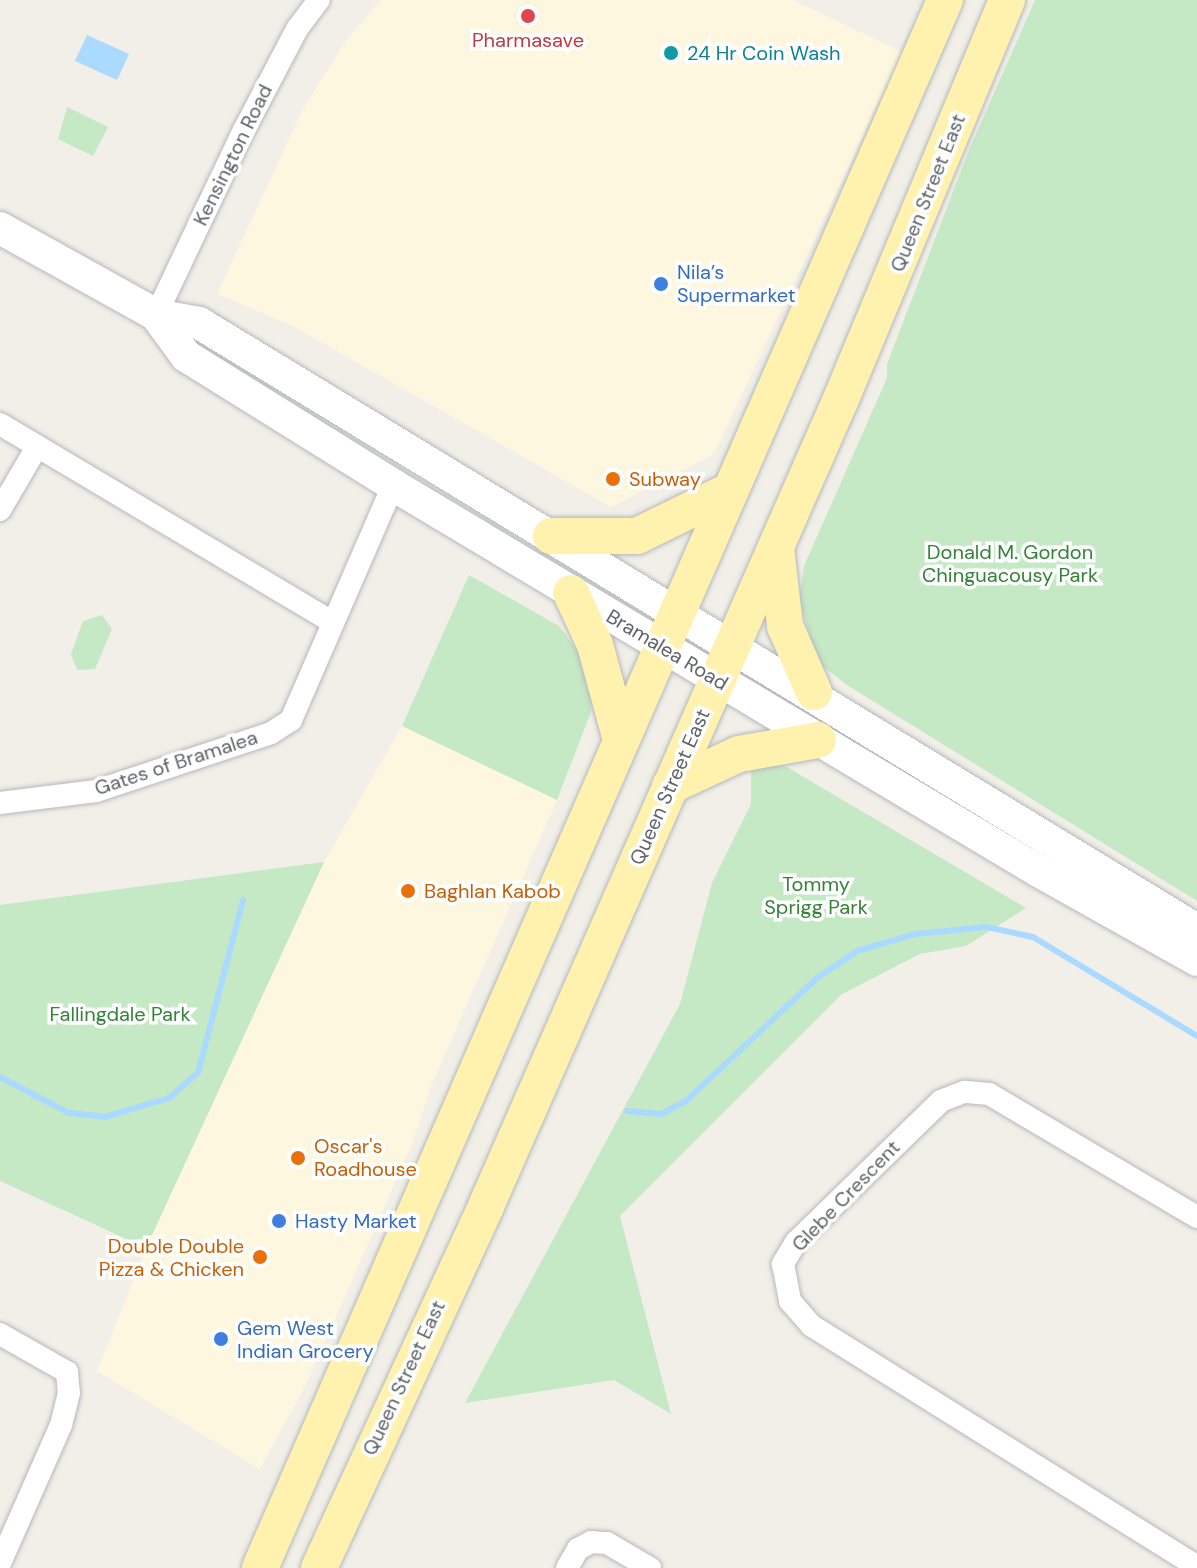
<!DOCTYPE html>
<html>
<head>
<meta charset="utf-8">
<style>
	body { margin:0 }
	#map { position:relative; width:1197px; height:1568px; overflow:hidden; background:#f1efe8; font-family:"DM Sans",sans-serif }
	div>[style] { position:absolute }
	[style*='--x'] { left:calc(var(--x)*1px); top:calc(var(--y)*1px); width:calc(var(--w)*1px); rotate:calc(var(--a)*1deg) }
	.commercial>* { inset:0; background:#fef7e0 }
	.green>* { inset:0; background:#c5e8c5 }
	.water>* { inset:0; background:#aadaff }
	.stream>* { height:6px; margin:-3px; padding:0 3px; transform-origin:3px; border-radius:3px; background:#aadaff }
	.roads { filter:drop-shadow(0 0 2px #b5b8bc) drop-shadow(0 0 2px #b5b8bc) }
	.street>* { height:22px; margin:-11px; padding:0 11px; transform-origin:11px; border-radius:11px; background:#fff }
	.secondary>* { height:32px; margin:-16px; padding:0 16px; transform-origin:16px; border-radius:16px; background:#fff }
	.primary>* { height:36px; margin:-18px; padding:0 18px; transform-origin:18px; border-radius:18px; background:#fff2af }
	.dots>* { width:22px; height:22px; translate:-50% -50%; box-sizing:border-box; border:4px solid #fff; border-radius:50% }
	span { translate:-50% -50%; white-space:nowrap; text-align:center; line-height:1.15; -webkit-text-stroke:7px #fff; paint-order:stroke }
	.health-label { font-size:20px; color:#be3a42 }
	.culture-label { font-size:20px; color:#0d838f }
	.left { translate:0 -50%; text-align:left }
	.street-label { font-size:20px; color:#5f6368 }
	.shop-label { font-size:20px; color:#366cbe }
	.food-label { font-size:20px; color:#c56008 }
	.right { translate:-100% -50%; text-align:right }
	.park-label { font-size:20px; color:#348238 }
</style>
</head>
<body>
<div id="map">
	<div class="commercial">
		<i style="clip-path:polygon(381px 0,793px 0,902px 52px,714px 454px,611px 507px,293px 326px,217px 294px,303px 109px,345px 42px)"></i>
		<i style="clip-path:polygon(402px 726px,557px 800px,432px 1084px,413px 1142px,306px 1385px,260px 1469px,97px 1371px,146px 1248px,324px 862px)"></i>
	</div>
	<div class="green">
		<i style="clip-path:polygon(1035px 0,1197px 0,1197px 901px,847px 685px,820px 664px,803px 639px,810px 636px,799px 599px,804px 566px,887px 378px,887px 364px,969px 150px)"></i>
		<i style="clip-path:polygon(67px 107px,108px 127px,93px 156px,58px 139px)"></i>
		<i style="clip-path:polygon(469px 575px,559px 626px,579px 653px,591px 690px,591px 712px,557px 800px,402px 726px)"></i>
		<i style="clip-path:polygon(102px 615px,112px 629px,95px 669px,77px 670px,71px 654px,83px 621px)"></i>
		<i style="clip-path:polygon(780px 763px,1026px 908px,966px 946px,920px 954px,842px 994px,620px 1216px,671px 1414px,614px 1380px,465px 1403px,680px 1004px,712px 883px,751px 804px,751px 771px)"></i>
		<i style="clip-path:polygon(324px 862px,146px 1248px,0 1181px,0 905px)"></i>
	</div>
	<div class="water">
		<i style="clip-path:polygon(87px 35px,129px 54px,117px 80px,75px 61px)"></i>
	</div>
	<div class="stream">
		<i style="--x:0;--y:1077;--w:78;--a:27.6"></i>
		<i style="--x:69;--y:1113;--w:36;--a:6"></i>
		<i style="--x:105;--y:1117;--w:67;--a:-16.5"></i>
		<i style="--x:169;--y:1098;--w:38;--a:-41"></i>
		<i style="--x:198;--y:1073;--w:179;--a:-75.4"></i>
		<i style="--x:627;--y:1111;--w:34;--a:5"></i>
		<i style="--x:661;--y:1114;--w:28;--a:-27"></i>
		<i style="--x:686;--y:1101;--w:180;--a:-43.2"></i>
		<i style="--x:817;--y:978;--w:48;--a:-34"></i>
		<i style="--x:857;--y:951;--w:60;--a:-16.3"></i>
		<i style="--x:915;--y:934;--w:72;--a:-5.6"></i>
		<i style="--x:987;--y:927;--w:47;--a:12.3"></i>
		<i style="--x:1033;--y:937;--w:192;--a:31.1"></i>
	</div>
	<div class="roads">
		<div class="street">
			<i style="--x:156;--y:315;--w:205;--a:-64.6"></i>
			<i style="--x:244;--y:130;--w:114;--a:-62.3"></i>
			<i style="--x:297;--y:29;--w:36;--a:-53"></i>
			<i style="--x:0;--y:424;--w:387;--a:30.8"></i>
			<i style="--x:0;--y:510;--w:73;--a:-59.6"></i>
			<i style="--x:0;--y:803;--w:97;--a:-7.1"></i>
			<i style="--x:96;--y:791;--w:184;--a:-18.3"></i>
			<i style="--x:271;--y:733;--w:24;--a:-33"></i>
			<i style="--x:291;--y:720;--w:256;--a:-66.5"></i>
			<i style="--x:1197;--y:1217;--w:242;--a:-149.4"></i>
			<i style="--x:989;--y:1094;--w:25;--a:-175"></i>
			<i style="--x:964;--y:1092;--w:25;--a:159"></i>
			<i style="--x:941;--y:1101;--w:202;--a:135.8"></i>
			<i style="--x:796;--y:1242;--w:26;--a:121"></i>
			<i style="--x:783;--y:1264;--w:38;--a:79"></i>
			<i style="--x:790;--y:1301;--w:33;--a:49"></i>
			<i style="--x:812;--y:1326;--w:454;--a:32"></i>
			<i style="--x:0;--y:1334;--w:77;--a:29.6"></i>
			<i style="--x:67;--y:1372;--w:21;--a:85"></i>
			<i style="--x:69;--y:1393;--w:33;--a:104"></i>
			<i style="--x:61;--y:1425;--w:151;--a:113.8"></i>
			<i style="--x:567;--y:1568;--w:22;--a:-60"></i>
			<i style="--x:578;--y:1549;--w:15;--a:-28"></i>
			<i style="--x:591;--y:1542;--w:16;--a:4"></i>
			<i style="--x:607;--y:1543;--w:50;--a:30.2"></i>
		</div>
		<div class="secondary">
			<i style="--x:0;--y:228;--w:179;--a:29.1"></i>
			<i style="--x:156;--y:315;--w:44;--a:10.5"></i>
			<i style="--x:199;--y:323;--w:1168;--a:31.31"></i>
			<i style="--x:156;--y:315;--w:51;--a:53.8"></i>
			<i style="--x:186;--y:356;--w:244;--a:31.9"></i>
			<i style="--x:393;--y:485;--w:754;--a:30.89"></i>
			<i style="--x:1040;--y:872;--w:180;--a:29.3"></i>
		</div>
		<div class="primary">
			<i style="--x:551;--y:536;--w:86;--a:0"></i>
			<i style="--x:637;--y:536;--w:102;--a:-26.1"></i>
			<i style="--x:776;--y:548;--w:79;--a:83.4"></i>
			<i style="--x:785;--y:626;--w:72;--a:66.3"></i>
			<i style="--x:571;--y:593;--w:57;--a:65.2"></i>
			<i style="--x:595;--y:645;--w:98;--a:74.7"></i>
			<i style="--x:670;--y:786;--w:76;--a:-24.9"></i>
			<i style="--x:739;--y:754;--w:80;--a:-10"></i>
			<i style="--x:260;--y:1568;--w:1711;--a:-66.4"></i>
			<i style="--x:319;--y:1568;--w:399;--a:-65.2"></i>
			<i style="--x:486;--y:1206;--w:882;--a:-66.26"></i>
			<i style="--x:841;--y:399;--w:432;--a:-67.4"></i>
		</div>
	</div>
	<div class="dots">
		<i style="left:528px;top:16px;background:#e0444e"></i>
		<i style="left:671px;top:53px;background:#0f9aa8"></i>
		<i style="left:661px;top:284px;background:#3f7fe0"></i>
		<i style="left:613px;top:479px;background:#e8710a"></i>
		<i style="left:408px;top:891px;background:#e8710a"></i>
		<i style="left:298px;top:1158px;background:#e8710a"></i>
		<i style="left:279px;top:1221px;background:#3f7fe0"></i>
		<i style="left:260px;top:1257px;background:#e8710a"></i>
		<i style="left:221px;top:1339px;background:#3f7fe0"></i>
	</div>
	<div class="health-label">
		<span style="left:528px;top:40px">Pharmasave</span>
	</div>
	<div class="culture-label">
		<span class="left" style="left:687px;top:53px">24 Hr Coin Wash</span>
	</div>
	<div class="street-label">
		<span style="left:233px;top:155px;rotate:-64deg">Kensington Road</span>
		<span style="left:928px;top:193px;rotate:-68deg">Queen Street East</span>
		<span style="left:667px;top:650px;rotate:31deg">Bramalea Road</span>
		<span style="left:176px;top:763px;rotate:-18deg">Gates of Bramalea</span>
		<span style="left:670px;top:787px;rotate:-66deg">Queen Street East</span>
		<span style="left:846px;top:1196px;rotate:-46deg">Glebe Crescent</span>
		<span style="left:404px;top:1378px;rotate:-65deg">Queen Street East</span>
	</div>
	<div class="shop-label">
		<span class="left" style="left:677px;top:284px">Nila’s<br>Supermarket</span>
		<span class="left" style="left:295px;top:1221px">Hasty Market</span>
		<span class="left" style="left:237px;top:1340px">Gem West<br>Indian Grocery</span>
	</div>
	<div class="food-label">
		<span class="left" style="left:629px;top:479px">Subway</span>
		<span class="left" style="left:424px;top:891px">Baghlan Kabob</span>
		<span class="left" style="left:314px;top:1158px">Oscar's<br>Roadhouse</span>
		<span class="right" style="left:244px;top:1258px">Double Double<br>Pizza &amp; Chicken</span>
	</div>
	<div class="park-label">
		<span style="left:1010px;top:564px">Donald M. Gordon<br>Chinguacousy Park</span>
		<span style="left:816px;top:896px">Tommy<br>Sprigg Park</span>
		<span style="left:120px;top:1014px">Fallingdale Park</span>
	</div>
</div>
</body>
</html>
